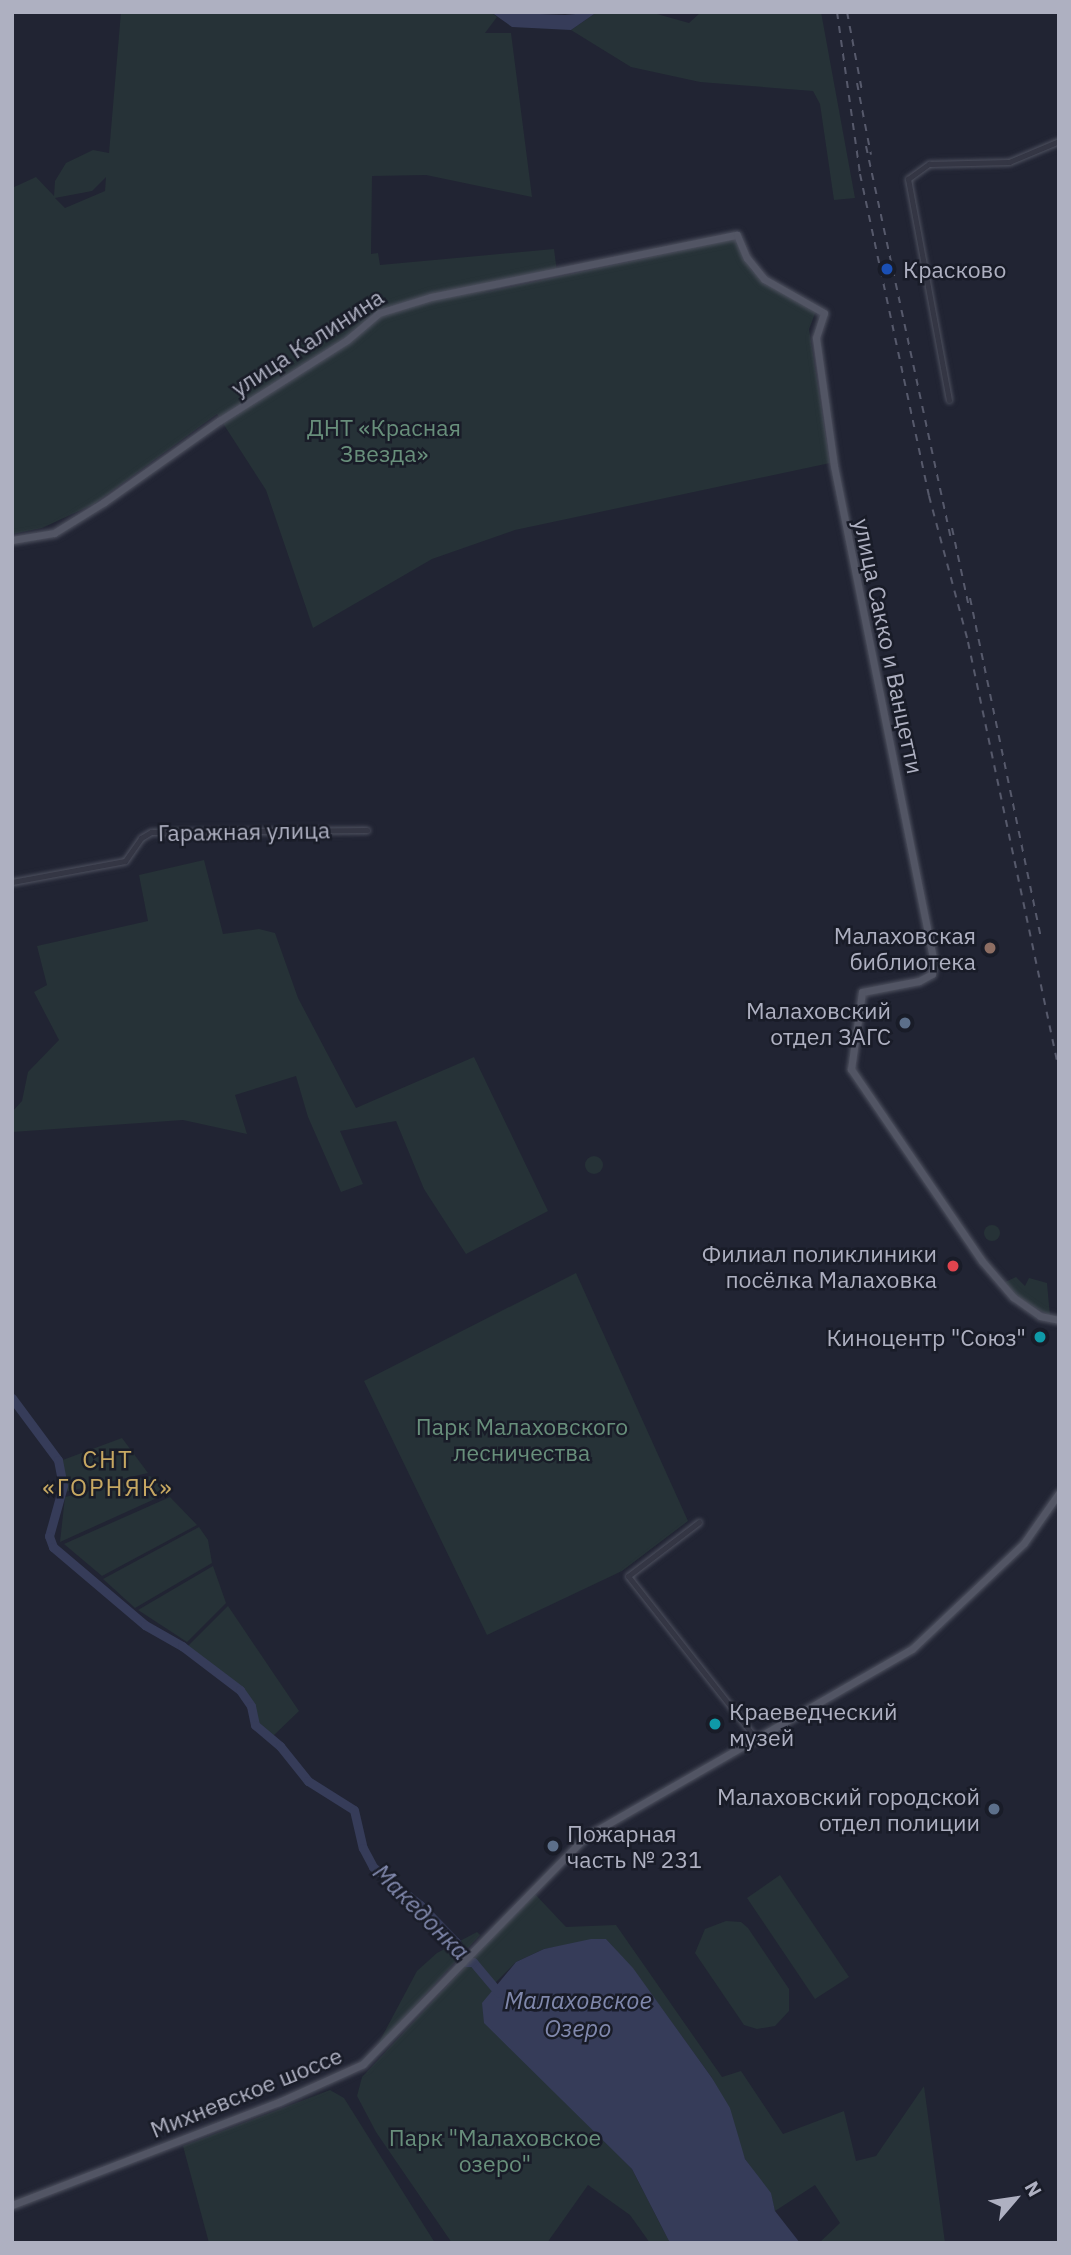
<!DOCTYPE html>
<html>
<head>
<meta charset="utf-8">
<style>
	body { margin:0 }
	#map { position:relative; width:1071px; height:2255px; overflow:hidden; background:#212433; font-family:"IBM Plex Sans",sans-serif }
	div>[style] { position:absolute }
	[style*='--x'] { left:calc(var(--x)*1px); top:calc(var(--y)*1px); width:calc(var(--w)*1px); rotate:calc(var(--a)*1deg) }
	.green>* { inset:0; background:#263237 }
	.round { border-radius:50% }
	.water>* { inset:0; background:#363c59 }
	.river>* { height:9px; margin:-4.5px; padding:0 4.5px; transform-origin:4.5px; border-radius:4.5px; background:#363c59 }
	.roads { filter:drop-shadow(0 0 2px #4e515f) drop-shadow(0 0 2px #4e515f) }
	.minor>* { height:5px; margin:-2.5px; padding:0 2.5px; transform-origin:2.5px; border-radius:2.5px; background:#343644 }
	.major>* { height:7px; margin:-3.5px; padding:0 3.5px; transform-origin:3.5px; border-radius:3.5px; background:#525564 }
	.rail>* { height:2px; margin-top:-1px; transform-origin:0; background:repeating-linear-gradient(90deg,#56596b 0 7px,transparent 0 14px) }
	.dots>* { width:19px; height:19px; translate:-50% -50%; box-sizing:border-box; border:4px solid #191c28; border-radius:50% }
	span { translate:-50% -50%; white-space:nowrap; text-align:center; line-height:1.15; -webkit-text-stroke:5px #191c28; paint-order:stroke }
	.poi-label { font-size:23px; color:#aeb0c1 }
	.left { translate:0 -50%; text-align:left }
	.right { translate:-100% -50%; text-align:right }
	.street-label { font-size:23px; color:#aeb0c1 }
	.park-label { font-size:23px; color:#688f7b }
	.neighbourhood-label { font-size:24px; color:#c7a862; letter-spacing:2px }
	.water-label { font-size:24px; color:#8088ac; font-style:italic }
	.frame { position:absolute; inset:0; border:14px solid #aeb0c1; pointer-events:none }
	.north { position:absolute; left:980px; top:2164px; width:70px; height:70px; -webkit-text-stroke:5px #191c28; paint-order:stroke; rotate:61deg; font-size:19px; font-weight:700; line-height:28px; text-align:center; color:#aeb0c1 }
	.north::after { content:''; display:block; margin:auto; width:24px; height:32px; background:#aeb0c1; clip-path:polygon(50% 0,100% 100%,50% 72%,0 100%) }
</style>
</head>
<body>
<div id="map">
	<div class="green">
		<i style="clip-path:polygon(evenodd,121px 12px,491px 12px,497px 17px,485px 33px,511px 33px,532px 197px,426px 175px,372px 176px,371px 254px,378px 253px,380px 265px,554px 249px,557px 272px,477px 294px,735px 239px,752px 271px,816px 311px,809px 329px,830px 463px,515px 530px,432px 559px,313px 628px,266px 490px,217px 414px,94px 504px,42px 528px,12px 534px,12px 188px,36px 177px,54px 196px,55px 181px,66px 163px,93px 150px,109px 153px,121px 12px,106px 177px,105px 191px,65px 208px,55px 198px,92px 191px,106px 177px)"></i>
		<i style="clip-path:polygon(597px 12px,650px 12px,689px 23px,701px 12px,821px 12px,855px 198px,834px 200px,820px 104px,813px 91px,700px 82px,631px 67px,571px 30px)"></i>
		<i style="clip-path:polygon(204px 860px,223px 934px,259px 929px,275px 933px,298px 998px,356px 1108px,474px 1057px,548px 1211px,466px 1254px,424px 1189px,396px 1121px,340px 1131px,363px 1184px,341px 1192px,308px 1117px,296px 1076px,235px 1095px,247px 1134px,183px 1120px,12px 1132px,12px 1112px,22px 1101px,28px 1072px,59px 1040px,34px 992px,47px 985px,37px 946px,148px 921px,139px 875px)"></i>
		<i class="round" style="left:585px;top:1156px;width:18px;height:18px"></i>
		<i class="round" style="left:984px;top:1225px;width:16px;height:16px"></i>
		<i style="clip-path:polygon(576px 1273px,688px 1521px,622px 1571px,487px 1635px,364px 1381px)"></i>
		<i style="clip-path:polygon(1016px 1277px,1025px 1286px,1029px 1278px,1047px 1283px,1050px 1316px,1015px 1296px,1003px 1283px)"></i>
		<i style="clip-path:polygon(122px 1438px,148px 1473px,65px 1492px,60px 1461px)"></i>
		<i style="clip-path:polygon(150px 1476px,168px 1493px,60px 1542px,65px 1497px)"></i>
		<i style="clip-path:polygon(170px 1497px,197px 1525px,102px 1576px,64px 1544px)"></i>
		<i style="clip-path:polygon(199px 1527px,208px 1540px,212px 1563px,135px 1608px,103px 1579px)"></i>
		<i style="clip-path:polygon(213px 1566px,226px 1603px,187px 1642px,138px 1610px)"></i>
		<i style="clip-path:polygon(228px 1606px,299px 1711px,272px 1737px,256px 1725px,252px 1705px,241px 1688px,188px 1646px)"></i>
		<i style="clip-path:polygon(780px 1875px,849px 1977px,815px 1999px,747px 1898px)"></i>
		<i style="clip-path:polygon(534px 1893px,566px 1927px,616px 1925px,722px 2077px,741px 2071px,783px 2134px,844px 2111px,856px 2161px,876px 2156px,924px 2086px,945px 2243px,819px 2243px,840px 2223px,815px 2185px,775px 2211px,771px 2196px,745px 2159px,712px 2078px,633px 1969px,606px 1939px,544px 1949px,516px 1962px,492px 1986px,511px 2047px,632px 2169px,670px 2243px,650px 2243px,630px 2215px,588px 2185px,547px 2243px,452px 2243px,376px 2132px,357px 2096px,362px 2077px)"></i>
		<i style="clip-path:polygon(726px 1921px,741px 1922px,748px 1928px,789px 1989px,789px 2011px,775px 2026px,757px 2029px,744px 2025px,695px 1953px,705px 1929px)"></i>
		<i style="clip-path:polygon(477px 1932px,480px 1935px,376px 2048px,417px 1971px,437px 1953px)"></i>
		<i style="clip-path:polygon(330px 2090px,344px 2098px,435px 2243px,209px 2243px,183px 2146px)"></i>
	</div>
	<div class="water">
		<i style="clip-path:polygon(491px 12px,565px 15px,597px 12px,571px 30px,512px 27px)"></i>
		<i style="clip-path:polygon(591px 1939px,606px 1939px,633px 1968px,712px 2078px,730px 2108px,745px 2159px,771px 2193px,775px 2211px,800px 2243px,670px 2243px,632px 2169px,484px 2023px,482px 2003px,516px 1962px,544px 1949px)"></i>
	</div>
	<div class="river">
		<i style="--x:12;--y:1398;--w:77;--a:53.4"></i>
		<i style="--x:58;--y:1460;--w:26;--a:79"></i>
		<i style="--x:63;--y:1486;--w:52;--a:105.6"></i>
		<i style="--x:49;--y:1536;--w:12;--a:70"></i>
		<i style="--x:53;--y:1547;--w:121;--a:40.3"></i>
		<i style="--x:145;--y:1625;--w:43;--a:29.6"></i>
		<i style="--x:182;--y:1646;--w:73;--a:37.2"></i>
		<i style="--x:240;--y:1690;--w:19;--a:55"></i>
		<i style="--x:251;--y:1706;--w:19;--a:78"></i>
		<i style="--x:255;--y:1725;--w:33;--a:40"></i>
		<i style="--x:280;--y:1746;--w:45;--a:51.3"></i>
		<i style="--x:308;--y:1781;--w:54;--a:32.2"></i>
		<i style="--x:354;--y:1810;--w:39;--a:77"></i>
		<i style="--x:363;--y:1848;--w:21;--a:62"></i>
		<i style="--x:373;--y:1867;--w:60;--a:39"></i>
		<i style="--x:420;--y:1905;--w:52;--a:45.8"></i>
		<i style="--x:456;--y:1942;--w:22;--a:63"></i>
		<i style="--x:466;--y:1962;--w:7;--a:0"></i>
		<i style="--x:473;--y:1962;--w:40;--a:50"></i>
	</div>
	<div class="roads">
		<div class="minor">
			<i style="--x:949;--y:400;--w:225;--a:-100.5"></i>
			<i style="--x:908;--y:179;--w:26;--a:-36"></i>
			<i style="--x:929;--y:164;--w:80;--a:-1.4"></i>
			<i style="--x:1009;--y:162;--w:54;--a:-22.8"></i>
			<i style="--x:12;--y:882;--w:115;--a:-10.5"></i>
			<i style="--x:125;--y:861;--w:28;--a:-55"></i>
			<i style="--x:141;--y:838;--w:12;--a:-31"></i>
			<i style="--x:151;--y:832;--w:216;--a:-0.5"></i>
			<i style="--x:699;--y:1522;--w:89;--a:142.7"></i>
			<i style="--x:628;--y:1576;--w:209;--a:51.8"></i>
		</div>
		<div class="major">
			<i style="--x:12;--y:540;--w:43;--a:-9.5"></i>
			<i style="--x:54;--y:533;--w:59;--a:-31.8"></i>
			<i style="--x:104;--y:502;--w:141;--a:-35.2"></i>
			<i style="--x:219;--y:421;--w:151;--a:-32.3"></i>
			<i style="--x:347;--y:340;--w:42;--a:-40.2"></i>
			<i style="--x:379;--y:313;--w:54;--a:-17.1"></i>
			<i style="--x:431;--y:297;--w:312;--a:-11.5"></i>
			<i style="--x:737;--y:235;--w:25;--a:67"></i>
			<i style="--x:747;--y:258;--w:27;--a:51"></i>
			<i style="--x:764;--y:279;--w:69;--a:29.5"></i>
			<i style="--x:824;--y:313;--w:26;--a:108"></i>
			<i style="--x:816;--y:338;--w:129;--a:82"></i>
			<i style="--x:834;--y:466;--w:502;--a:78.62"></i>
			<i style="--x:933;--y:958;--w:16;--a:94"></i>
			<i style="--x:932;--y:974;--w:15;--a:152"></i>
			<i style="--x:919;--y:981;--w:58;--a:169.1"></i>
			<i style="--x:862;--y:992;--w:78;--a:98.1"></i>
			<i style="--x:851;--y:1069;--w:232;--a:55.7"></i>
			<i style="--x:982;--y:1261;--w:48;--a:49.3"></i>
			<i style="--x:1013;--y:1297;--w:33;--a:35"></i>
			<i style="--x:1040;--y:1316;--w:19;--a:12"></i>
			<i style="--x:12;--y:2205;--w:286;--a:-21.1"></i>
			<i style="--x:279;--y:2102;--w:92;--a:-24.3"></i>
			<i style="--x:363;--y:2064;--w:318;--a:-45.6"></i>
			<i style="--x:585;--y:1837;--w:377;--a:-29.9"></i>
			<i style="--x:912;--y:1649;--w:154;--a:-43.4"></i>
			<i style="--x:1024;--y:1543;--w:61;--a:-55"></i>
		</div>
	</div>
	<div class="rail">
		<i style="--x:837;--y:12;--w:164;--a:81.9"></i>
		<i style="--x:860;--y:174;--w:329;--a:77.9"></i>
		<i style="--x:929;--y:496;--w:151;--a:75"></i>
		<i style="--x:968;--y:642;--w:438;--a:78"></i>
		<i style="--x:847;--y:12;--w:80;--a:79.2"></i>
		<i style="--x:857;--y:83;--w:73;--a:79"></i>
		<i style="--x:866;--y:146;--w:399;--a:77.8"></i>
		<i style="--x:952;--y:528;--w:81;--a:77.9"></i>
		<i style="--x:970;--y:598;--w:346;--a:78.2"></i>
	</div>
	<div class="dots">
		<i style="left:887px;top:269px;background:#1a4fb4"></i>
		<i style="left:990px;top:948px;background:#8d6e63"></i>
		<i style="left:905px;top:1023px;background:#5c6f8a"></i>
		<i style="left:953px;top:1266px;background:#e0444e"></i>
		<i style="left:1040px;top:1337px;background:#0f9aa8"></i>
		<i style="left:715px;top:1724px;background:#0f9aa8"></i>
		<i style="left:994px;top:1809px;background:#5c6f8a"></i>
		<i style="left:553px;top:1846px;background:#5c6f8a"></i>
	</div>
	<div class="poi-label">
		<span class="left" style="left:903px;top:269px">Красково</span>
		<span class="right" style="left:976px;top:948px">Малаховская<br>библиотека</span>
		<span class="right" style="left:891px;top:1023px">Малаховский<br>отдел ЗАГС</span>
		<span class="right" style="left:937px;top:1266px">Филиал поликлиники<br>посёлка Малаховка</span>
		<span class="right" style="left:1026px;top:1337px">Киноцентр "Союз"</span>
		<span class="left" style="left:729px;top:1724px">Краеведческий<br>музей</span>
		<span class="right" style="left:980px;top:1809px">Малаховский городской<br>отдел полиции</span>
		<span class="left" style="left:567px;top:1846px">Пожарная<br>часть № 231</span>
	</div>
	<div class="street-label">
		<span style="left:307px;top:342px;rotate:-33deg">улица Калинина</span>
		<span style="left:889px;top:646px;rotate:78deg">улица Сакко и Ванцетти</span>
		<span style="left:244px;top:831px;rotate:-1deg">Гаражная улица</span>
		<span style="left:246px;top:2092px;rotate:-22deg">Михневское шоссе</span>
	</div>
	<div class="park-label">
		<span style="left:384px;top:440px">ДНТ «Красная<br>Звезда»</span>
		<span style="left:522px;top:1439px">Парк Малаховского<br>лесничества</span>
		<span style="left:495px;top:2150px">Парк "Малаховское<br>озеро"</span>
	</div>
	<div class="neighbourhood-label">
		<span style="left:108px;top:1474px">СНТ<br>«ГОРНЯК»</span>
	</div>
	<div class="water-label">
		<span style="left:421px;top:1912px;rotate:45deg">Македонка</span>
		<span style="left:578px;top:2015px">Малаховское<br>Озеро</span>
	</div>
	<div class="frame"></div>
	<div class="north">N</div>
</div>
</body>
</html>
